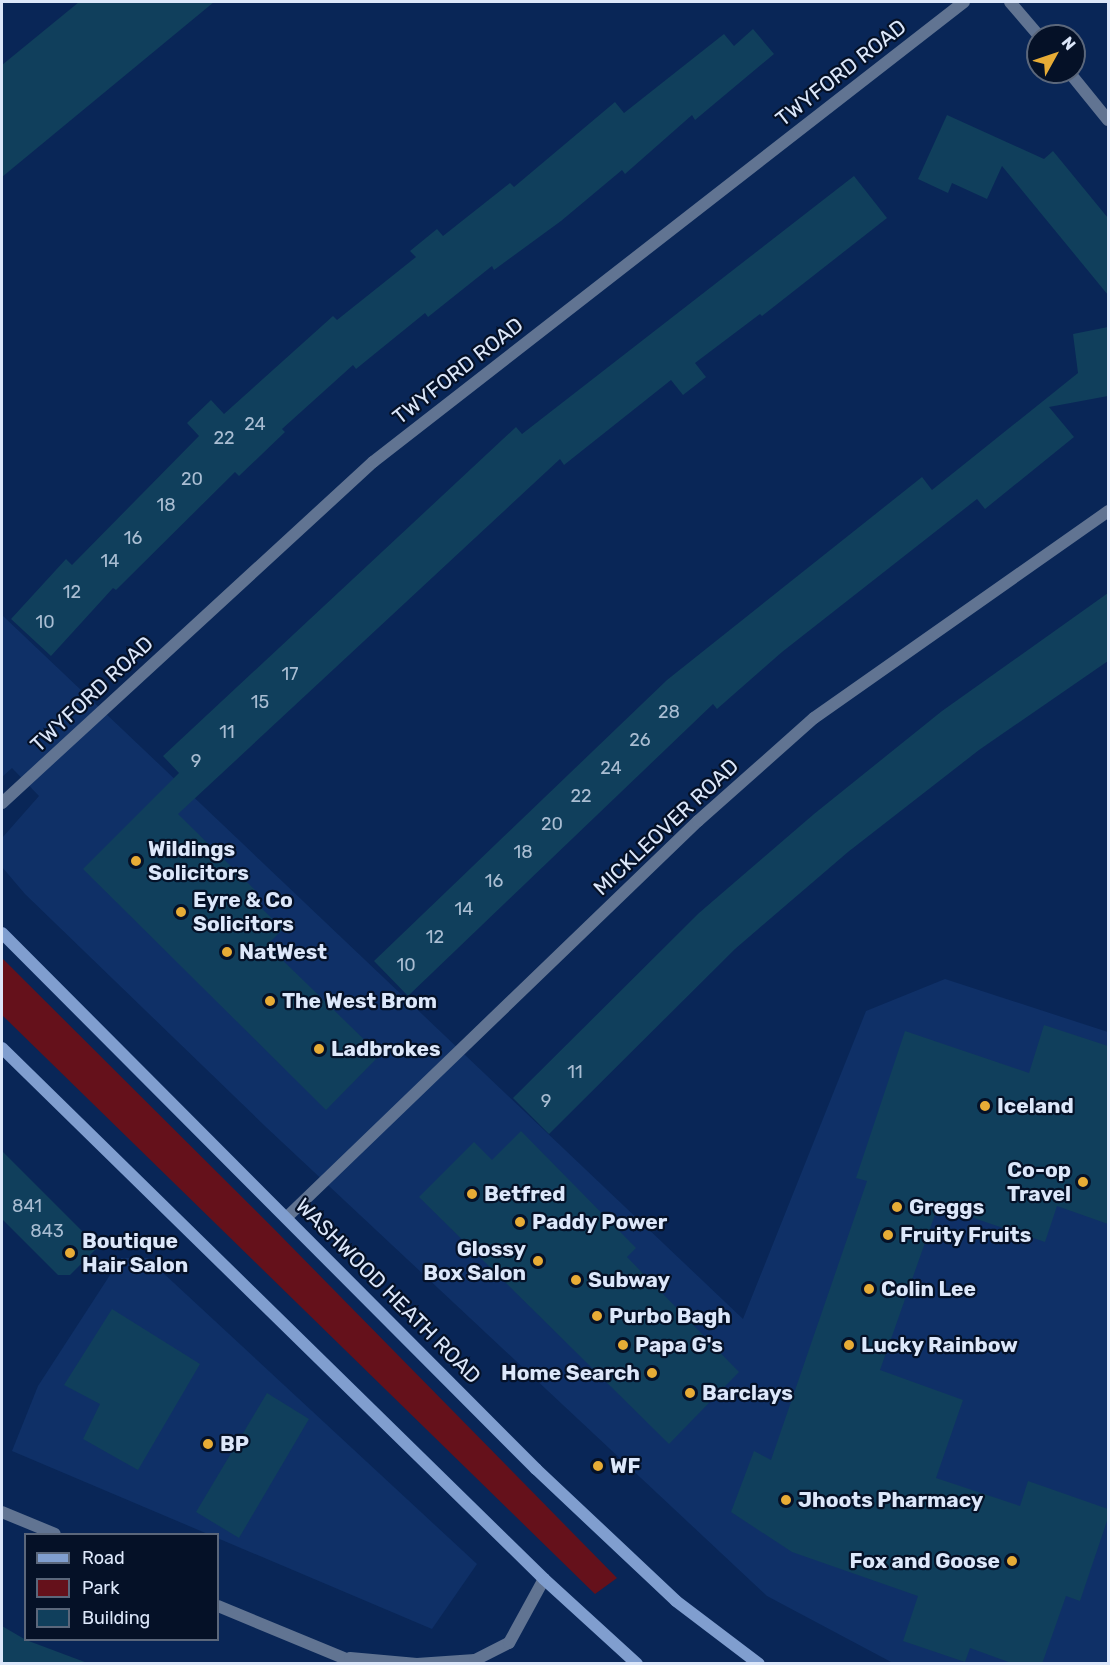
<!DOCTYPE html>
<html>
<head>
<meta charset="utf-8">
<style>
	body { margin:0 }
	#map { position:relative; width:1110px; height:1665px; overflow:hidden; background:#092657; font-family:Rubik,sans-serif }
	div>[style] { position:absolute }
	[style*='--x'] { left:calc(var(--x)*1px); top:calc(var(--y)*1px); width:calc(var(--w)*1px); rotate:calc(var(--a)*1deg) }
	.built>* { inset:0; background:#0f3067 }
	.green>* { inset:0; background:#65111b }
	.building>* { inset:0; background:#103f5c }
	.minor>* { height:12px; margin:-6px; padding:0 6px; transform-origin:6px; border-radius:6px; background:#617492 }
	.tertiary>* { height:12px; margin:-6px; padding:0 6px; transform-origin:6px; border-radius:6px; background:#617492 }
	.secondary>* { height:12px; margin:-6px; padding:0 6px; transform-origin:6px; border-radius:6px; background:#809ecf }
	.dots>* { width:16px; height:16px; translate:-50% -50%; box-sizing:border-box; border:3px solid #051127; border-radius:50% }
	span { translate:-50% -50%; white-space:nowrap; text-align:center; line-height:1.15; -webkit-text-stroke:4.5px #051127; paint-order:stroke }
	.number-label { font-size:18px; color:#a9bdd2 }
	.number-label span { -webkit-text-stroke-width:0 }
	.street-label { font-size:21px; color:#dce7fa }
	.poi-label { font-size:21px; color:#dce7fa; font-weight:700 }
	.left { translate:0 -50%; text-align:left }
	.right { translate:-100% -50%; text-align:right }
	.frame { position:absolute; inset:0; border:3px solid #dce7fa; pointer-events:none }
	.legend { position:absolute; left:24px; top:1533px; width:195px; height:108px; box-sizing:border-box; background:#051127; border:2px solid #5b677b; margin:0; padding:8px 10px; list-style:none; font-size:18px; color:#dce7fa }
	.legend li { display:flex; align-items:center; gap:12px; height:30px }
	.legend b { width:30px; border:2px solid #5b677b }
	.north { position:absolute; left:1026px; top:24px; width:60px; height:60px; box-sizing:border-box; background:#051127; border:2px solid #5b677b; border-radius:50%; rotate:50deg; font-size:16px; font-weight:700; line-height:24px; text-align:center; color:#dce7fa }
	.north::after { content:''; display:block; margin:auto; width:21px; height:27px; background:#e7ac36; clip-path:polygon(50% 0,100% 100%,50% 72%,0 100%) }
</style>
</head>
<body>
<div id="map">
	<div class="built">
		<i style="clip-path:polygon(2px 615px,743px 1319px,866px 1011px,945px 979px,1108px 1032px,1108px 1663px,893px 1663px,767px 1596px,267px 1128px,25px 894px,2px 867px,2px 838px,39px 796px,12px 768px,2px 777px)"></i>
		<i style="clip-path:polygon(121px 1258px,147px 1258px,477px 1564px,432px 1629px,12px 1451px,38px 1386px)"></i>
	</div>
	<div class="green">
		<i style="clip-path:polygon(2px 958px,276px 1231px,617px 1578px,595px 1594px,2px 1015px)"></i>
	</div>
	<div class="building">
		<i style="clip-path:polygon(79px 2px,214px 2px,2px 177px,2px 65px)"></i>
		<i style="clip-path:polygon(753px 29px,774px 54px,695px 120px,692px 115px,625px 174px,622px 170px,561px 221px,494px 270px,492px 266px,428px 317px,425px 313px,356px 369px,353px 365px,282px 429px,285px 432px,239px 476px,235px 472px,116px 590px,113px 588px,51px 656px,11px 619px,66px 559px,72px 565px,199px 436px,187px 423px,211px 400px,224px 414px,333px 316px,337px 320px,416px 257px,410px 251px,437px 229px,443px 236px,510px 183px,514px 187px,615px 102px,624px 113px,724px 34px,734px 46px)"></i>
		<i style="clip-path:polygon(947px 115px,1044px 159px,1053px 151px,1108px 218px,1108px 295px,1002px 166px,987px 199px,952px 183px,948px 193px,918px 179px)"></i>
		<i style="clip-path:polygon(854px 176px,887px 218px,762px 316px,760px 314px,695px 363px,706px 377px,683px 395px,671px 380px,564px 465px,560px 459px,178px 814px,258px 893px,252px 899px,283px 929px,267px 945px,380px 1055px,326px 1110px,83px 869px,179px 773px,163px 756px,516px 427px,522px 434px)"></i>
		<i style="clip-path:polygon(1108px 327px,1108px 396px,1049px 407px,1074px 437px,985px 509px,977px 499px,782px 652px,717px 709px,713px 704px,408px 996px,374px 961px,667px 680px,922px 477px,932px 490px,1078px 373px,1073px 334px)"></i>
		<i style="clip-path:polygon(1108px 593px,1108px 661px,979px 750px,848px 852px,735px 949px,549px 1134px,513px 1098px,699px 913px,814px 814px,942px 711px)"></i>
		<i style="clip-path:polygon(1044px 1025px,1108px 1046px,1108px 1224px,1057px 1206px,1045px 1242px,938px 1206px,880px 1370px,963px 1400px,936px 1478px,1020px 1506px,1028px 1481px,1108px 1509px,1108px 1518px,1080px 1601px,1066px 1596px,1042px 1664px,1014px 1664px,970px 1648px,965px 1662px,903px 1641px,918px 1596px,792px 1552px,731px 1512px,754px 1451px,771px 1460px,867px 1181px,856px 1178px,905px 1031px,1029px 1073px)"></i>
		<i style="clip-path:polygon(521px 1131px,636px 1248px,627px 1257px,739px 1372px,669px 1444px,419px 1197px,474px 1142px,492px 1160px)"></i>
		<i style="clip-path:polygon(2px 1151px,98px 1247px,70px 1275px,58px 1275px,2px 1219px)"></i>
		<i style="clip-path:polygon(112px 1309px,200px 1364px,138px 1470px,83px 1439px,100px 1404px,64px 1385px)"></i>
		<i style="clip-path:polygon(267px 1393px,309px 1419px,239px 1538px,196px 1512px)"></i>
		<i style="clip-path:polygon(2px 1626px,26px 1640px,90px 1664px,2px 1664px)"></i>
	</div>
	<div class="minor">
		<i style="--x:2;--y:803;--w:504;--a:-42.59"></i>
		<i style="--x:373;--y:462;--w:749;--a:-37.9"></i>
		<i style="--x:287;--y:1217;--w:571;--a:-43.94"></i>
		<i style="--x:698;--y:821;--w:155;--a:-41.6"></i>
		<i style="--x:814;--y:718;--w:360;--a:-35.1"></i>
	</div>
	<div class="tertiary">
		<i style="--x:1010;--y:2;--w:45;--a:49.5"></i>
		<i style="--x:1069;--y:72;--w:62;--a:50.9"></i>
		<i style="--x:2;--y:1512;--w:57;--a:22.5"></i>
		<i style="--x:218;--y:1606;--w:152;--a:22.5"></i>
		<i style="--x:350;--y:1658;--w:67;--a:5.1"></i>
		<i style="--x:417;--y:1664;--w:58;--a:-3.9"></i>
		<i style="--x:475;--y:1660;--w:38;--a:-27"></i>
		<i style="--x:509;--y:1643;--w:73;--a:-61.3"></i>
	</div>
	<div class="secondary">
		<i style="--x:2;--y:933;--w:757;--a:45.11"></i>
		<i style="--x:536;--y:1469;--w:192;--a:43.3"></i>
		<i style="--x:676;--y:1601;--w:104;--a:37.2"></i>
		<i style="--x:2;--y:1048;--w:759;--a:44.41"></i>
		<i style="--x:544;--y:1579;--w:126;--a:42.4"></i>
	</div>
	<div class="dots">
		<i style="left:136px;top:861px;background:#e7ac36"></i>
		<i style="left:181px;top:912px;background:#e7ac36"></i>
		<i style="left:227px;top:952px;background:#e7ac36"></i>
		<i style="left:270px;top:1001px;background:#e7ac36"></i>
		<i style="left:319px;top:1049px;background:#e7ac36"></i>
		<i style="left:985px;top:1106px;background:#e7ac36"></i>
		<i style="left:1083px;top:1182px;background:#e7ac36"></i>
		<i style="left:472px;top:1194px;background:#e7ac36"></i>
		<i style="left:897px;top:1207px;background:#e7ac36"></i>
		<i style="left:520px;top:1222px;background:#e7ac36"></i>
		<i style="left:888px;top:1235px;background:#e7ac36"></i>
		<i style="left:70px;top:1253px;background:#e7ac36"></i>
		<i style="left:538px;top:1261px;background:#e7ac36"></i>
		<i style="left:576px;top:1280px;background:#e7ac36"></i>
		<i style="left:869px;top:1289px;background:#e7ac36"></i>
		<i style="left:597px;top:1316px;background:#e7ac36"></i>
		<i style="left:623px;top:1345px;background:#e7ac36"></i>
		<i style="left:849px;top:1345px;background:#e7ac36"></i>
		<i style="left:652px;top:1373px;background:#e7ac36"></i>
		<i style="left:690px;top:1393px;background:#e7ac36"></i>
		<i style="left:208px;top:1444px;background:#e7ac36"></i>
		<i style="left:598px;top:1466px;background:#e7ac36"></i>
		<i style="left:786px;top:1500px;background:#e7ac36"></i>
		<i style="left:1012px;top:1561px;background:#e7ac36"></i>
	</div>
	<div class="number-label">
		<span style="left:255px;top:424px">24</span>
		<span style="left:224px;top:438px">22</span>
		<span style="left:192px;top:479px">20</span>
		<span style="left:166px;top:505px">18</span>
		<span style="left:133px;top:538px">16</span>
		<span style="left:110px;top:561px">14</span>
		<span style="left:72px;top:592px">12</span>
		<span style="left:45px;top:622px">10</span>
		<span style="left:290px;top:674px">17</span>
		<span style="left:260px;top:702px">15</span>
		<span style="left:669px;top:712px">28</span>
		<span style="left:227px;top:732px">11</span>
		<span style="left:640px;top:740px">26</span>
		<span style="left:196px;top:761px">9</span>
		<span style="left:611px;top:768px">24</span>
		<span style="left:581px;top:796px">22</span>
		<span style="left:552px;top:824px">20</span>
		<span style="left:523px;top:852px">18</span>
		<span style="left:494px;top:881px">16</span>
		<span style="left:464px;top:909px">14</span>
		<span style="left:435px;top:937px">12</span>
		<span style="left:406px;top:965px">10</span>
		<span style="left:575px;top:1072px">11</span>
		<span style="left:546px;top:1101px">9</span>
		<span style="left:27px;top:1206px">841</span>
		<span style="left:47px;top:1231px">843</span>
	</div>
	<div class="street-label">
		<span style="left:841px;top:73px;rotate:-38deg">TWYFORD ROAD</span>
		<span style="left:458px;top:371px;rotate:-38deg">TWYFORD ROAD</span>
		<span style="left:92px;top:694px;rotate:-43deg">TWYFORD ROAD</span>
		<span style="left:666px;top:827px;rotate:-43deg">MICKLEOVER ROAD</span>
		<span style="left:388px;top:1291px;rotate:45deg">WASHWOOD HEATH ROAD</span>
	</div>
	<div class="poi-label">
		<span class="left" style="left:148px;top:861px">Wildings<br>Solicitors</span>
		<span class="left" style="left:193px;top:912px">Eyre &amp; Co<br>Solicitors</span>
		<span class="left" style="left:239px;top:952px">NatWest</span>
		<span class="left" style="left:282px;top:1001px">The West Brom</span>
		<span class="left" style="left:331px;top:1049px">Ladbrokes</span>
		<span class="left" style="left:997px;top:1106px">Iceland</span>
		<span class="right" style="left:1071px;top:1182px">Co-op<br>Travel</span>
		<span class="left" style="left:484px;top:1194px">Betfred</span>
		<span class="left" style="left:909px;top:1207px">Greggs</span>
		<span class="left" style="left:532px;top:1222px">Paddy Power</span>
		<span class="left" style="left:900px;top:1235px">Fruity Fruits</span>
		<span class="left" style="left:82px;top:1253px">Boutique<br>Hair Salon</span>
		<span class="right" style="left:526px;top:1261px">Glossy<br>Box Salon</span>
		<span class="left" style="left:588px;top:1280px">Subway</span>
		<span class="left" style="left:881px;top:1289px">Colin Lee</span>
		<span class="left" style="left:609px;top:1316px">Purbo Bagh</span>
		<span class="left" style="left:635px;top:1345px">Papa G's</span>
		<span class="left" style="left:861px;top:1345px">Lucky Rainbow</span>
		<span class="right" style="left:640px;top:1373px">Home Search</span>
		<span class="left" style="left:702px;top:1393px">Barclays</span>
		<span class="left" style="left:220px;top:1444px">BP</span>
		<span class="left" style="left:610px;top:1466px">WF</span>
		<span class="left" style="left:798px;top:1500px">Jhoots Pharmacy</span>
		<span class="right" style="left:1000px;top:1561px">Fox and Goose</span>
	</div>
	<div class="frame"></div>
	<ul class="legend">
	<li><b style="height:8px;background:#809ecf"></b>Road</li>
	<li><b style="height:16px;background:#65111b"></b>Park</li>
	<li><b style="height:16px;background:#103f5c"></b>Building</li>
	</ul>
	<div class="north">N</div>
</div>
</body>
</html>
